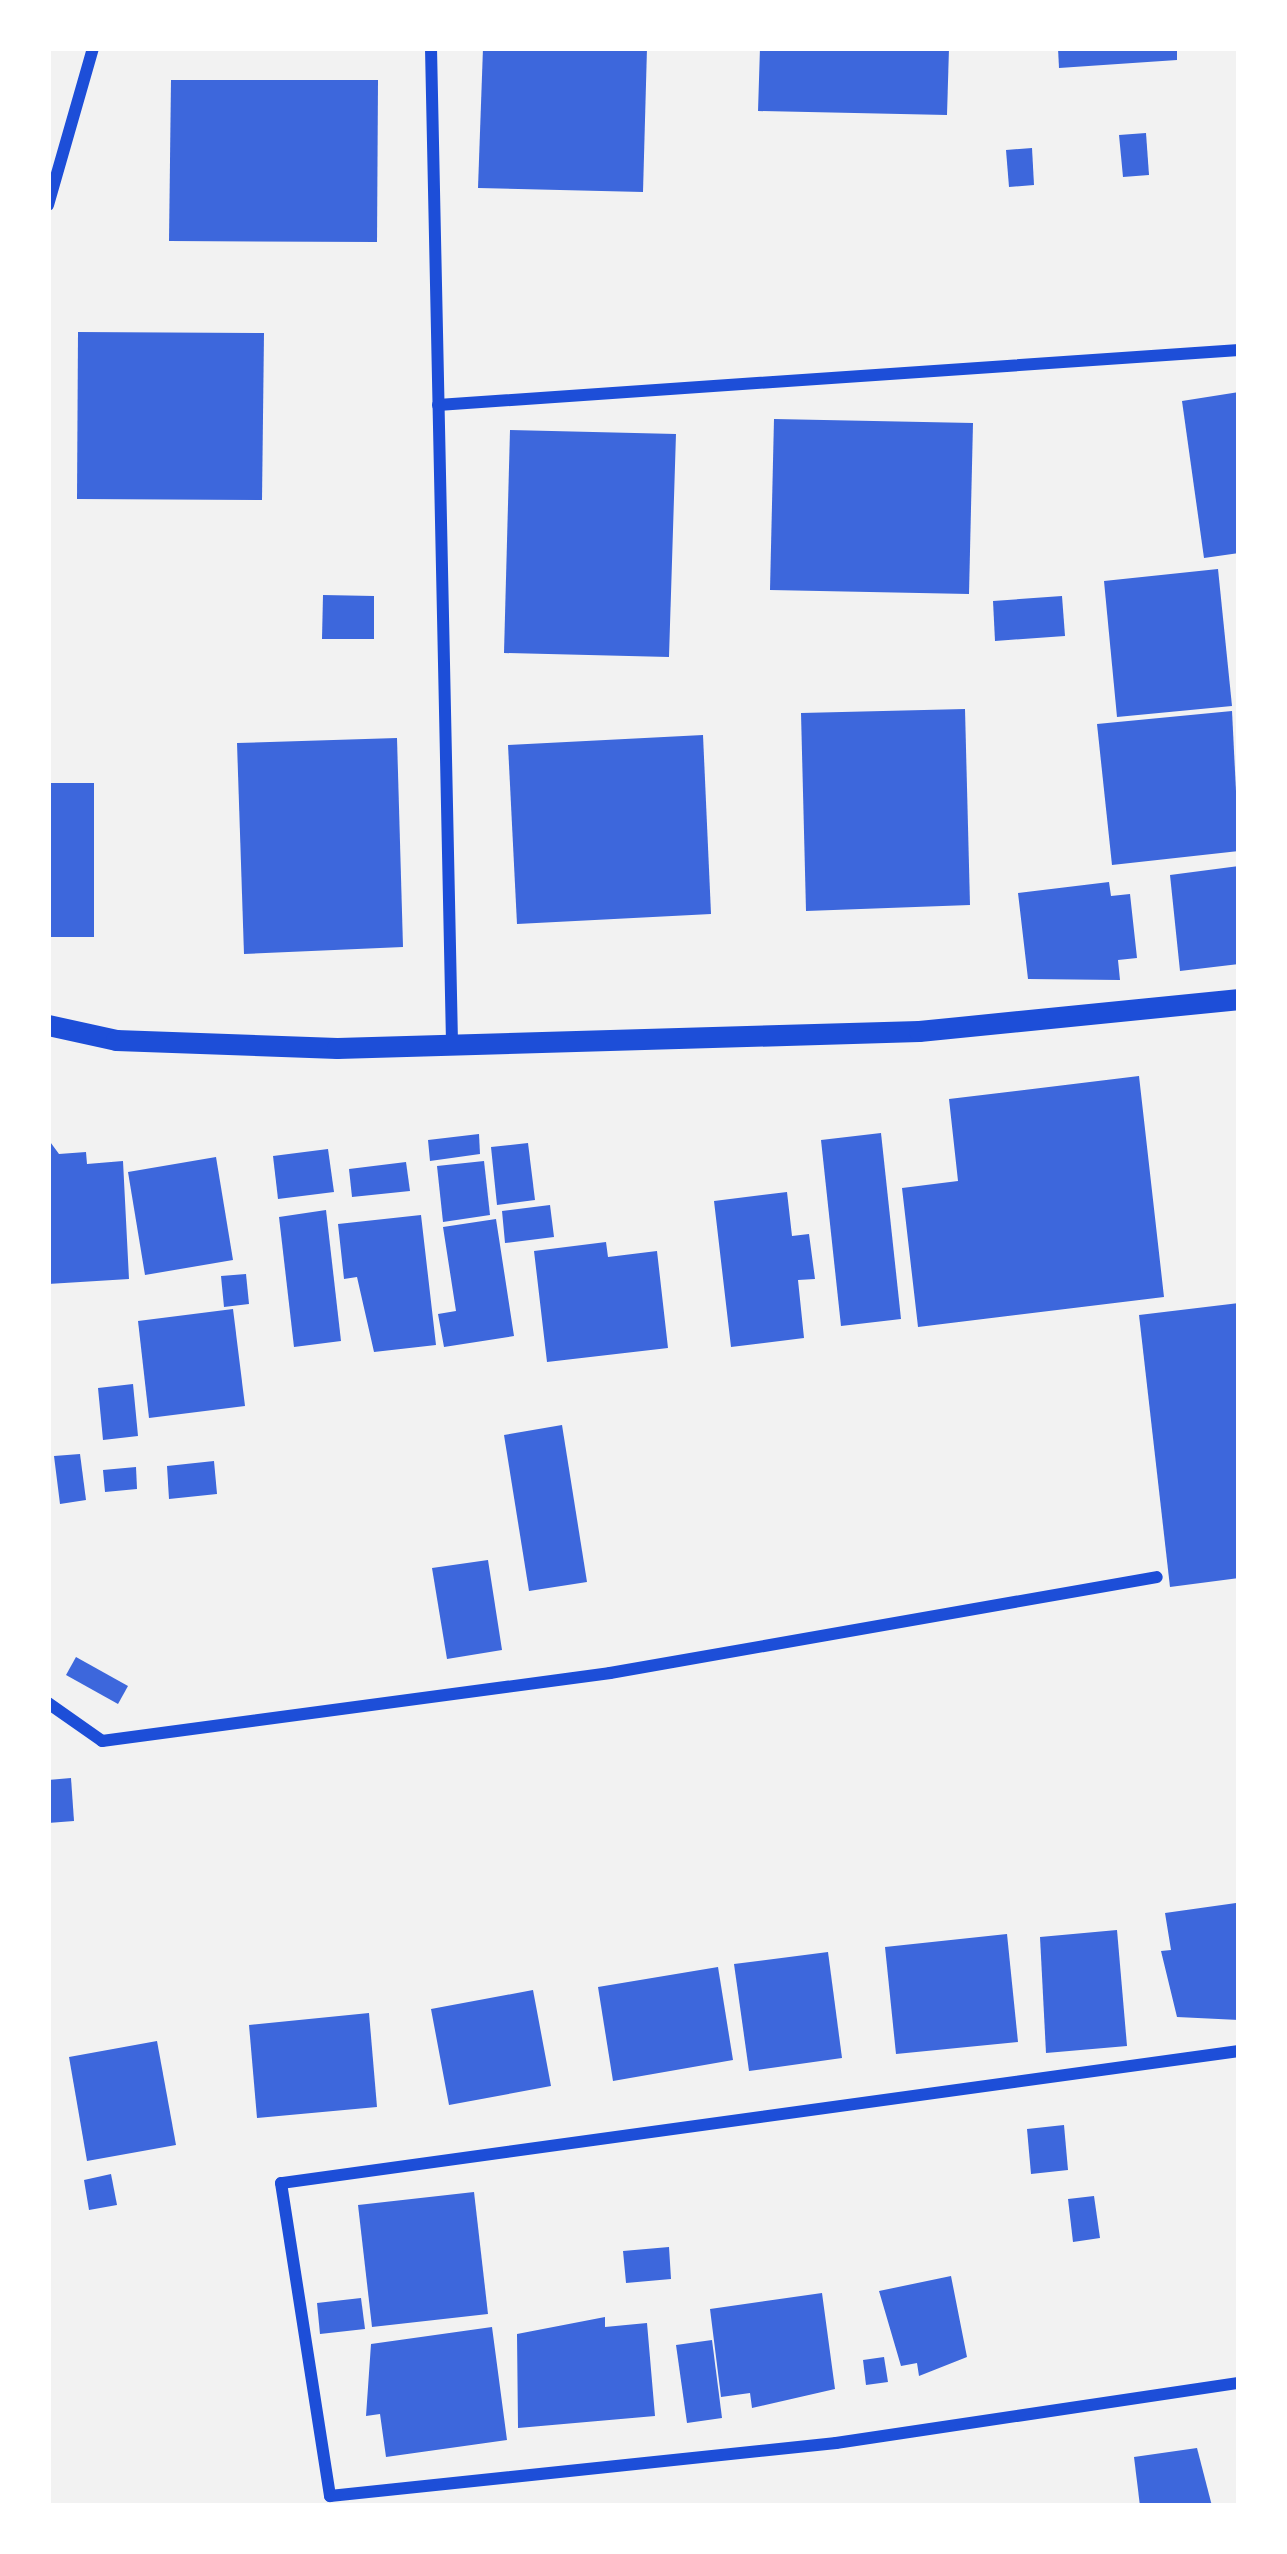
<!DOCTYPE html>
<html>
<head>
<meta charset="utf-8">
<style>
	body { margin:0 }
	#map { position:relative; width:1287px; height:2554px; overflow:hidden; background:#f2f2f2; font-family:Ubuntu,sans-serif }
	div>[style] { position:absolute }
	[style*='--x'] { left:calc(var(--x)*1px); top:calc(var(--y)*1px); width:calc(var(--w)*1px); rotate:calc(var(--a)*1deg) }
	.building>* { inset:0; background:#3d67dc }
	.minor>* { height:12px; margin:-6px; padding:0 6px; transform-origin:6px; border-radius:6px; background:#1d4ed8 }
	.tertiary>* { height:21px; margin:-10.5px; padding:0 10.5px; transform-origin:10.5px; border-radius:10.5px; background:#1d4ed8 }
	span { translate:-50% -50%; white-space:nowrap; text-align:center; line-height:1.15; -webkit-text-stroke:10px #fff; paint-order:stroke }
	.frame { position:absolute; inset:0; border:51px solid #fff; pointer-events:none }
</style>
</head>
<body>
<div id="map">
	<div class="building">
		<i style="clip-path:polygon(483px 48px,647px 48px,643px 192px,478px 188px)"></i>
		<i style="clip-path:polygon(760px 48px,949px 48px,947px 115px,758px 111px)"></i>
		<i style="clip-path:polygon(1058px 48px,1177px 48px,1177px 60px,1059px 68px)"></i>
		<i style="clip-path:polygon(171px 80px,378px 80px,377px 242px,169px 241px)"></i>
		<i style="clip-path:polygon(1146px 133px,1149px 175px,1123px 177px,1119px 135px)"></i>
		<i style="clip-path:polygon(1032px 148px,1034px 185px,1009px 187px,1006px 150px)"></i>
		<i style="clip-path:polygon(78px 332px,264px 333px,262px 500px,77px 499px)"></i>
		<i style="clip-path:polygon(1239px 392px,1239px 553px,1204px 558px,1182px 401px)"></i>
		<i style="clip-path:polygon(774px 419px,973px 423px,969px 594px,770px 590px)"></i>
		<i style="clip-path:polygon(510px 430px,676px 434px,669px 657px,504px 653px)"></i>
		<i style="clip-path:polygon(1218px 569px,1232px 706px,1117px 717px,1104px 581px)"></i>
		<i style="clip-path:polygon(323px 595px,374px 596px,374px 639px,322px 639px)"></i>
		<i style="clip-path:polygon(1062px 596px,1065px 636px,995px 641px,993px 601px)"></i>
		<i style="clip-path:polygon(965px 709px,970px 905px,806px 911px,801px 713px)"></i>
		<i style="clip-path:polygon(1232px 711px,1239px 851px,1112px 865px,1097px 724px)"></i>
		<i style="clip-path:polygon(703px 735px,711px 914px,517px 924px,508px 745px)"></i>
		<i style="clip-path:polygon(397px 738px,403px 947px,244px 954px,237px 743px)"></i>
		<i style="clip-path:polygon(48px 783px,94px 783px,94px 937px,48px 937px)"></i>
		<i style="clip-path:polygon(1239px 866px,1239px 964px,1180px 971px,1170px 875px)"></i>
		<i style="clip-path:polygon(1109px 882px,1111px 896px,1130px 894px,1137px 958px,1118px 960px,1120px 980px,1028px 979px,1018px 893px)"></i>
		<i style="clip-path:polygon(1139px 1076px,1164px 1297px,918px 1327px,902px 1188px,958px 1181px,949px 1099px)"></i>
		<i style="clip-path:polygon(881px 1133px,901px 1319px,841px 1326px,821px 1140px)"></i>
		<i style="clip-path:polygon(479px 1134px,480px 1154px,430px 1161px,428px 1140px)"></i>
		<i style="clip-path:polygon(48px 1139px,59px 1154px,86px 1152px,87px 1164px,123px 1161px,129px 1279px,48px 1284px)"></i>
		<i style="clip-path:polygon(528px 1143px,535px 1200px,497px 1205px,491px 1147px)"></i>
		<i style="clip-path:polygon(328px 1149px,334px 1192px,278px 1199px,273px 1156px)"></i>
		<i style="clip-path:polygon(216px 1157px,233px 1260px,145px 1275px,128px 1172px)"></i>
		<i style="clip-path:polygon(484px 1161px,490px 1215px,443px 1222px,437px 1166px)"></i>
		<i style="clip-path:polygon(406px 1162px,410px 1191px,352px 1197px,349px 1169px)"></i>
		<i style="clip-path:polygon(787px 1192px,792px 1236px,809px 1234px,815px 1279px,798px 1280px,804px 1338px,731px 1347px,714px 1201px)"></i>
		<i style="clip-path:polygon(550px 1205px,554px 1237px,505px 1243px,502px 1211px)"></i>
		<i style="clip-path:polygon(326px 1210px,341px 1341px,294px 1347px,279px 1217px)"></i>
		<i style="clip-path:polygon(421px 1215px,436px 1345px,374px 1352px,357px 1277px,344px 1279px,338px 1224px)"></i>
		<i style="clip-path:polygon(496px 1219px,514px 1336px,444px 1347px,438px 1314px,456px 1311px,443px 1227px)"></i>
		<i style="clip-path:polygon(606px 1242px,608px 1257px,657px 1251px,668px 1348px,547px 1362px,534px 1251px)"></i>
		<i style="clip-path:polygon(246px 1274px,249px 1304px,224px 1307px,221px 1276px)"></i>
		<i style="clip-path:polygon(1239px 1303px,1239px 1578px,1170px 1587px,1139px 1315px)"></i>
		<i style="clip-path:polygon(233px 1309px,245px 1406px,149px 1418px,138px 1321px)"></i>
		<i style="clip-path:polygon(133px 1384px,138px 1436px,103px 1440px,98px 1388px)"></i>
		<i style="clip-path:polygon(562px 1425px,587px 1582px,529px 1591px,504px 1435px)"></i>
		<i style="clip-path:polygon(80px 1454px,86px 1500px,60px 1504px,54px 1456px)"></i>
		<i style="clip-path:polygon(214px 1461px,217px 1494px,169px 1499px,167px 1466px)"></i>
		<i style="clip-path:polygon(136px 1467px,137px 1489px,105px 1492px,103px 1470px)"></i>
		<i style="clip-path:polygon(488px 1560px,502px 1650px,447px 1659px,432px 1568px)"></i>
		<i style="clip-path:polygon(76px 1657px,128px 1686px,118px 1704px,66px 1675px)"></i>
		<i style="clip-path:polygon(71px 1778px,74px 1821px,48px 1823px,48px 1780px)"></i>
		<i style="clip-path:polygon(1236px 1903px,1239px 2020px,1177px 2017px,1161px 1951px,1171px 1950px,1165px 1913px)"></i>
		<i style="clip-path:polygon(1117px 1930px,1127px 2046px,1046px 2053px,1040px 1937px)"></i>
		<i style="clip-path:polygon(1007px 1934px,1018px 2042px,896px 2054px,885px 1947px)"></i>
		<i style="clip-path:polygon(828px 1952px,842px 2058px,749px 2071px,734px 1964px)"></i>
		<i style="clip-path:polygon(718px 1967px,733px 2060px,613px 2081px,598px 1987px)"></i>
		<i style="clip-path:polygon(533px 1990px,551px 2086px,449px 2105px,431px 2009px)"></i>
		<i style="clip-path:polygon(369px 2013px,377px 2107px,257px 2118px,249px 2025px)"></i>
		<i style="clip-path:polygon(157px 2041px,176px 2145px,87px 2161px,69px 2057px)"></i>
		<i style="clip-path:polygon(1064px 2125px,1068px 2170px,1031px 2174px,1027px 2129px)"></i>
		<i style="clip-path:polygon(111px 2174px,117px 2205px,89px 2210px,84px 2180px)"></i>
		<i style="clip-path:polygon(474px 2192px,488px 2314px,372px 2327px,358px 2205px)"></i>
		<i style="clip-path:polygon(1094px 2196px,1100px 2238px,1073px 2242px,1068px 2199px)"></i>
		<i style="clip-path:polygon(669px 2247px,671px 2279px,626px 2283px,623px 2251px)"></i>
		<i style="clip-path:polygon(951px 2276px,967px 2357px,919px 2376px,917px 2363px,901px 2366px,879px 2291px)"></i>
		<i style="clip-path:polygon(822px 2293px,835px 2389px,752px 2408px,750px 2393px,721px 2397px,710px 2309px)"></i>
		<i style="clip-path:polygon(361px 2298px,365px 2329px,320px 2334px,317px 2303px)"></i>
		<i style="clip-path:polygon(605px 2317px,605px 2327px,647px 2323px,655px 2416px,518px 2428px,517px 2334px)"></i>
		<i style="clip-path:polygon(492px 2327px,507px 2440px,386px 2457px,380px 2414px,366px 2416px,371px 2344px)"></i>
		<i style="clip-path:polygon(712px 2340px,722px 2418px,687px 2423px,676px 2345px)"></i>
		<i style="clip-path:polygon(884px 2357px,888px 2382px,866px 2385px,863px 2360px)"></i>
		<i style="clip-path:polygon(1197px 2448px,1212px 2506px,1140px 2506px,1134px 2457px)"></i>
	</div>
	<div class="minor">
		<i style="--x:431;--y:48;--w:997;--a:88.79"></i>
		<i style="--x:48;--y:205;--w:163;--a:-74"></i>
		<i style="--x:438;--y:405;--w:803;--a:-3.93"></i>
		<i style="--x:48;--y:1703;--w:66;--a:35.1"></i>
		<i style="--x:102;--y:1741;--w:513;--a:-7.62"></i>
		<i style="--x:610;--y:1673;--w:555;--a:-9.95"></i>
		<i style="--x:1239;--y:2051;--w:967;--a:172.15"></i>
		<i style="--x:281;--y:2183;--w:317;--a:81.1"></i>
		<i style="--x:330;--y:2496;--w:509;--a:-5.98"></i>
		<i style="--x:836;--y:2443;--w:407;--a:-8.5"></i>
	</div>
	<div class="tertiary">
		<i style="--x:48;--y:1025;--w:70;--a:12.4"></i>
		<i style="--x:116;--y:1040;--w:221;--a:2.1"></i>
		<i style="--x:337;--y:1048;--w:582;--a:-1.67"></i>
		<i style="--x:919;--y:1031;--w:322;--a:-5.7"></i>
	</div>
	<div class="frame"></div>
</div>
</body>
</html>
